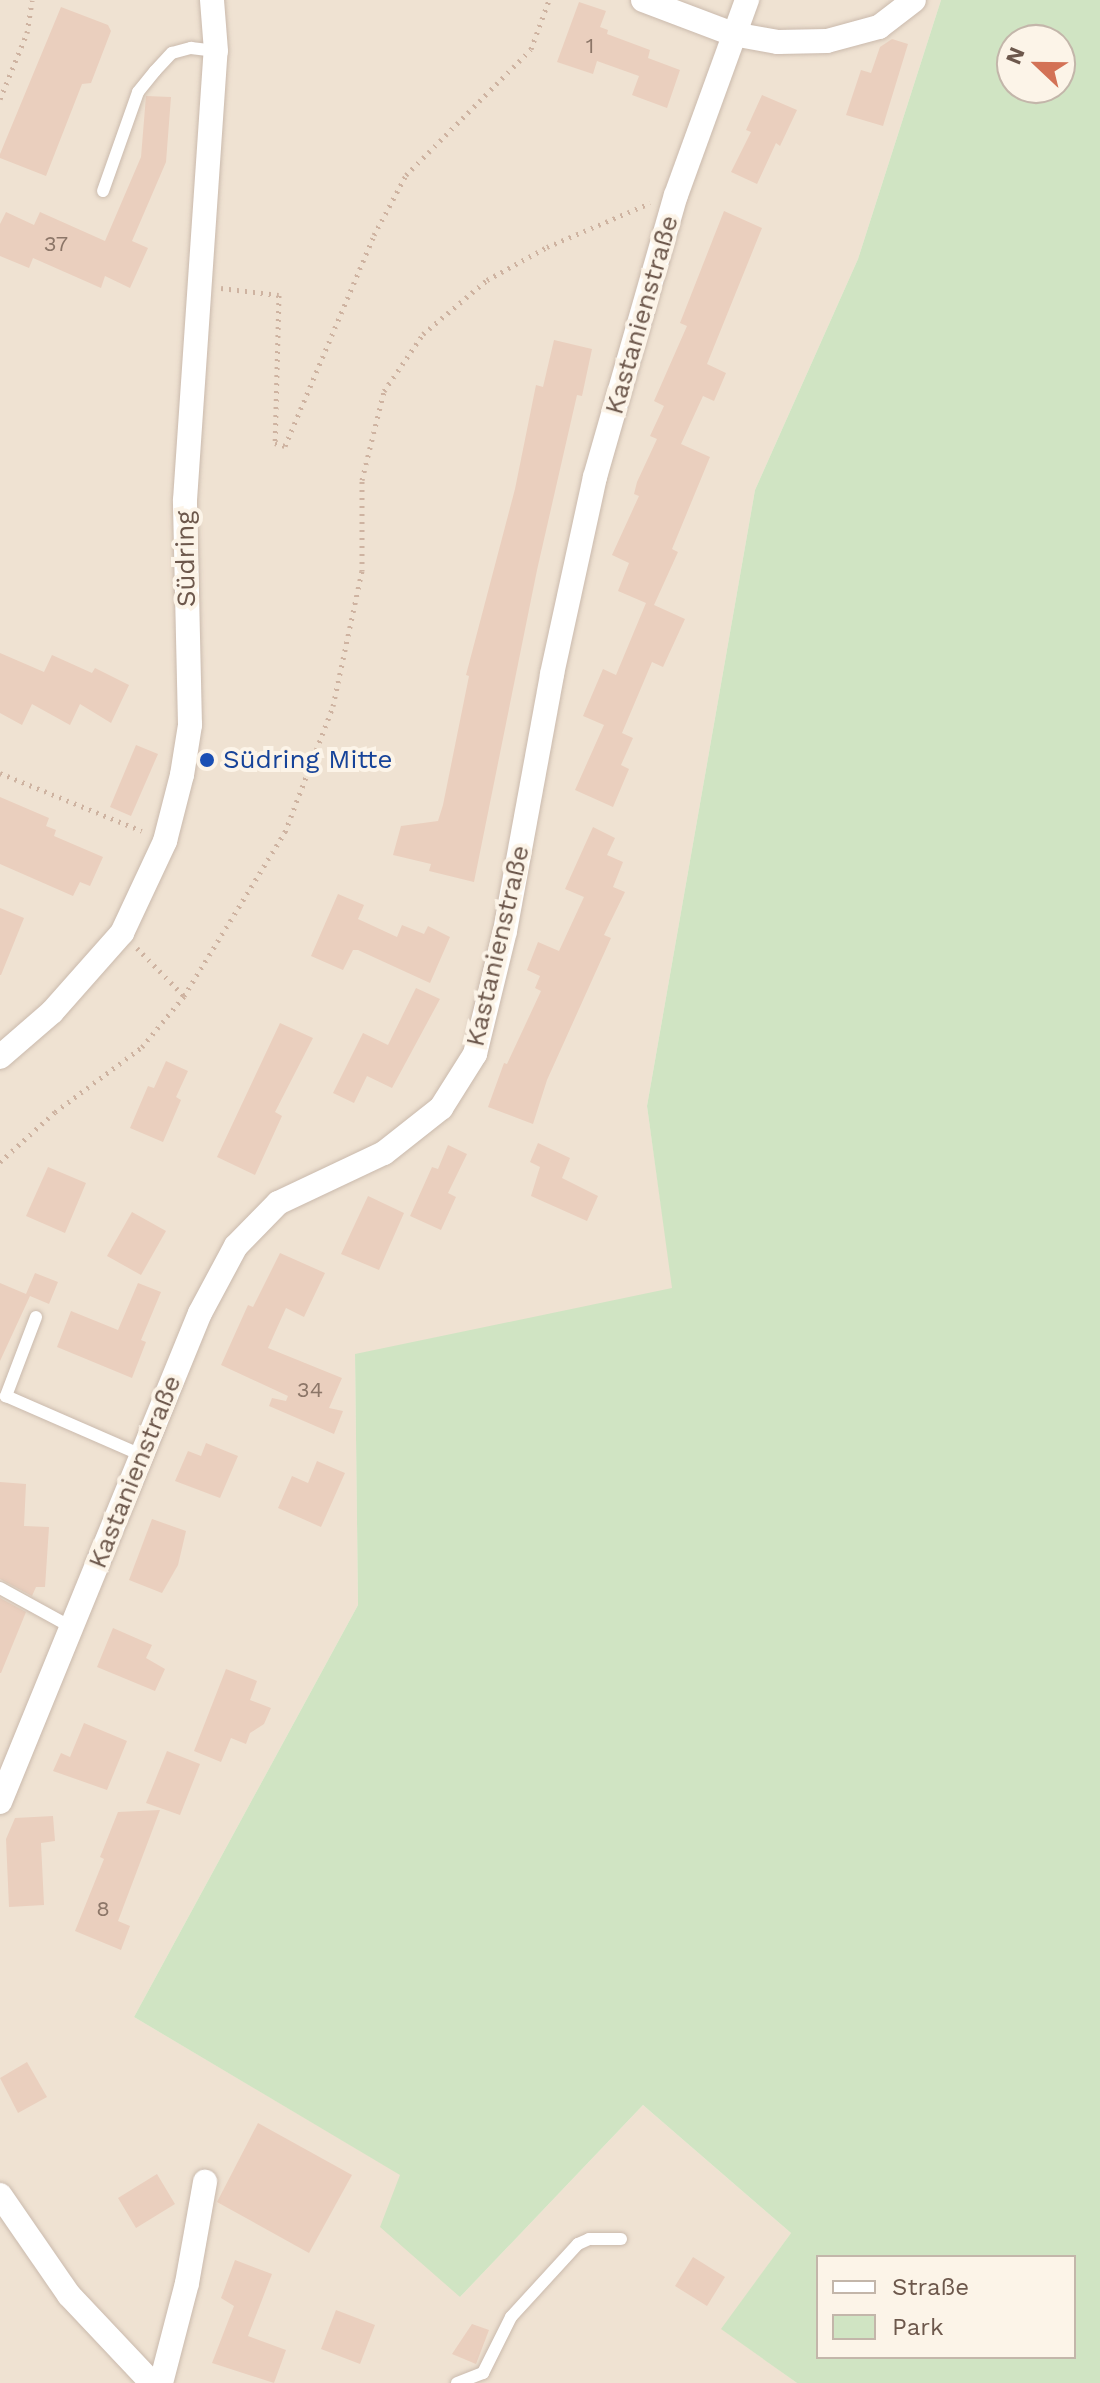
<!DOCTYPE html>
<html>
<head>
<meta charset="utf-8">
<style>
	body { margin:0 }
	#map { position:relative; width:1100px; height:2383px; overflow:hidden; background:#f8f0e2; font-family:"Work Sans",sans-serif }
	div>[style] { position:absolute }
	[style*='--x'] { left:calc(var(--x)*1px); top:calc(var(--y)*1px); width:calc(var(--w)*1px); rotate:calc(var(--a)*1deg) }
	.residential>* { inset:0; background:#efe2d2 }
	.green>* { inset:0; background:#d0e4c3 }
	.building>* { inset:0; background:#eacfbe }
	.path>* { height:5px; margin-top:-2.5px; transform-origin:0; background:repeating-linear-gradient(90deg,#ceb3a1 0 2px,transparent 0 8px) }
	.roads { filter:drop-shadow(0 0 2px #cabaad) drop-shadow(0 0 2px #cabaad) }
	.lane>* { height:12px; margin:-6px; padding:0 6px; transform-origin:6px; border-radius:6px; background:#fff }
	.street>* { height:24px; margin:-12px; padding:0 12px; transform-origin:12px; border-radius:12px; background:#fff }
	.dots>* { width:22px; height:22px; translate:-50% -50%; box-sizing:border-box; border:4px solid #fcf4e8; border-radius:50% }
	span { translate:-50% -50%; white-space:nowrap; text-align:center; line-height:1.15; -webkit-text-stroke:8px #fcf4e8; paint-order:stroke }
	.number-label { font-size:22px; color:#8c7668 }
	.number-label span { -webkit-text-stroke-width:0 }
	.street-label { font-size:26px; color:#6d584c }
	.transit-label { font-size:26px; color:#164399 }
	.left { translate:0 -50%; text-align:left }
	.legend { position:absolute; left:816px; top:2255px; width:260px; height:104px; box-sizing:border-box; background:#fcf4e8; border:2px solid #c3b6aa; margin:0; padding:10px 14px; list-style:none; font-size:24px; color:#6d584c }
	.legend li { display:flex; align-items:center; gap:16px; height:40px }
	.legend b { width:40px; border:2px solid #c3b6aa }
	.north { position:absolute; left:996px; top:24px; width:80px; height:80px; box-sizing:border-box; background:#fcf4e8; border:2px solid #c3b6aa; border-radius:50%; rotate:292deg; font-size:22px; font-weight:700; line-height:32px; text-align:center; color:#6d584c }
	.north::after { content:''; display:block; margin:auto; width:28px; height:36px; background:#d37256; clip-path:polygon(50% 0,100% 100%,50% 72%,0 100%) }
</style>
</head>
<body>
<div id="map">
	<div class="residential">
		<i style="clip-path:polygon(0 0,941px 0,858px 259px,755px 490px,647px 1106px,673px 1289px,355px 1355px,358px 1605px,134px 2017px,401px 2175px,460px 2297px,643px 2105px,791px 2233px,722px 2329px,797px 2383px,0 2383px)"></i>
	</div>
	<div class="green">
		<i style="clip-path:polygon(evenodd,941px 0,1100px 0,1100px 2383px,797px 2383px,721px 2329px,791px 2233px,643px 2105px,460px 2297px,380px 2227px,400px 2175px,134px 2017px,358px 1605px,355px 1354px,672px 1288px,647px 1106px,755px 490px,858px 259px,941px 0,1060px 40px,1060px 88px,1012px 88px,1012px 40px,1060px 40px,941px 0,1074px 2257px,1074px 2357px,818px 2357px,818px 2257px,1074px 2257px)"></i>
	</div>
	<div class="building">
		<i style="clip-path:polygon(579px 2px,606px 11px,600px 27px,608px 30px,607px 34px,650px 50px,648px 58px,680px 70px,667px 108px,632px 95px,639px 76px,597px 61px,593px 74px,557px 62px)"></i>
		<i style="clip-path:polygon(61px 7px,108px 25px,111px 31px,91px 83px,82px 84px,46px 176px,0 158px,0 154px)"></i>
		<i style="clip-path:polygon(892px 39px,908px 44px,883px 126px,846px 115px,861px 70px,871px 73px,880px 47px)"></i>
		<i style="clip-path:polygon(762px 95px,797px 110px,780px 146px,776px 143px,757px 184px,731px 172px,751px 132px,746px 130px)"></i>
		<i style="clip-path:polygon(146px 96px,171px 97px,166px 162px,132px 241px,148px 248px,130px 288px,105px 276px,101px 288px,33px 258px,29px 268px,0 256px,0 224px,6px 212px,34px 225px,40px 212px,105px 241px,141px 157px)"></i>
		<i style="clip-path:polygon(724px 211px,762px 228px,707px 364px,726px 373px,714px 401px,703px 396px,681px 444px,710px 457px,672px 549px,678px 552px,654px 605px,685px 619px,663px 667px,652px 662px,622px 733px,633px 738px,621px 765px,629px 769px,613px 807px,575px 790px,604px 725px,583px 716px,603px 669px,616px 675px,646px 603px,618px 591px,629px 563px,612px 555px,639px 496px,634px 494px,637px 482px,657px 439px,650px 436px,664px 406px,654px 401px,687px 326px,680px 323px)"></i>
		<i style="clip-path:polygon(554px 340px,592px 349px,582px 396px,577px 395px,537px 570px,474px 882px,429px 871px,431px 864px,393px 855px,401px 826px,438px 821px,443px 805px,469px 676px,466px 675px,515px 489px,536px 385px,543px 387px)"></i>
		<i style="clip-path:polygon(0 653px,44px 672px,52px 655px,92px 673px,95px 668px,129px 685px,111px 723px,80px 704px,70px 725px,32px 704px,22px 725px,0 713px)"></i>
		<i style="clip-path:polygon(136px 745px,158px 754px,131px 816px,110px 807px)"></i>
		<i style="clip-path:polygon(0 797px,49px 818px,46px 826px,56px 830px,54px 836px,103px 857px,90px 886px,80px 882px,73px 896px,0 864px)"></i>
		<i style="clip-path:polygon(593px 827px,615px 838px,607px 855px,623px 862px,613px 887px,625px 892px,604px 935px,611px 938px,547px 1080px,533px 1124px,488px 1107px,504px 1063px,507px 1064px,541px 991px,535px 988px,540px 976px,527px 970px,538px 942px,559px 951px,584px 897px,565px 889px)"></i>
		<i style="clip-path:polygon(338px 894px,364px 905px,358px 919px,397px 937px,402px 925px,424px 934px,428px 926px,450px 937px,430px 983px,358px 950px,353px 950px,343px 970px,311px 956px)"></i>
		<i style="clip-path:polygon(0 908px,24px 918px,1px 975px,0 975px)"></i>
		<i style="clip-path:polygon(416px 988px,440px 999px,392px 1088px,367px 1076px,354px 1103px,333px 1093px,363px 1033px,388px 1045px)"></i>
		<i style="clip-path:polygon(280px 1023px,313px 1038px,275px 1112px,282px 1116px,255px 1175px,217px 1157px)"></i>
		<i style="clip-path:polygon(166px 1061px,188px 1071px,176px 1097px,181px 1100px,163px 1142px,130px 1128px,148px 1086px,154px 1088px)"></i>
		<i style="clip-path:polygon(538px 1143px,570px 1158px,562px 1178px,598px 1196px,587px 1221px,531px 1196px,540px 1167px,530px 1162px)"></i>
		<i style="clip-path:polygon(448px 1145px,467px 1154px,448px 1193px,456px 1197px,441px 1230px,410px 1216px,432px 1167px,438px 1169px)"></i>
		<i style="clip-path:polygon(48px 1167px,86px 1183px,65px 1233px,26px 1216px)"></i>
		<i style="clip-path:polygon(368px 1196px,404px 1213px,379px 1270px,341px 1254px)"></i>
		<i style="clip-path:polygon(132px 1212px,166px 1231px,141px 1275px,107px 1256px)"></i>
		<i style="clip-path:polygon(280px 1253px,325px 1273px,304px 1317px,286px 1308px,268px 1348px,342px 1378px,329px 1408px,343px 1411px,334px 1434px,269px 1406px,272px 1398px,286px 1401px,288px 1396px,221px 1365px,248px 1305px,253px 1307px)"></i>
		<i style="clip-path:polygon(35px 1273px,58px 1282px,49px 1304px,30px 1296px,0 1361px,0 1283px,26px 1294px)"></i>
		<i style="clip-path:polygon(138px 1283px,161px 1292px,141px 1340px,146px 1342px,132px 1378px,57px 1347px,71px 1311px,118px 1330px)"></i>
		<i style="clip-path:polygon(206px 1443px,238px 1456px,220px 1498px,175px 1481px,188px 1451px,201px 1456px)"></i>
		<i style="clip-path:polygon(317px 1461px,345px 1473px,321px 1527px,278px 1508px,292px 1476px,308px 1483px)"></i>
		<i style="clip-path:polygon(0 1482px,26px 1484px,24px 1526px,49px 1527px,45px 1587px,36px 1587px,32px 1596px,0 1579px)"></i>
		<i style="clip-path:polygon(152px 1519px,186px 1531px,178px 1565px,162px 1593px,129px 1580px)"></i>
		<i style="clip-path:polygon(0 1598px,26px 1612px,1px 1673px,0 1673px)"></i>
		<i style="clip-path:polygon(113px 1628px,152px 1645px,146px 1658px,165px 1669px,155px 1691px,97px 1667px)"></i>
		<i style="clip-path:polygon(226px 1669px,257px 1681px,250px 1700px,271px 1708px,264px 1724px,250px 1733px,246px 1744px,231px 1738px,221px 1762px,194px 1751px)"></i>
		<i style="clip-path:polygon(84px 1723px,127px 1741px,107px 1790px,53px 1771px,61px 1753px,70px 1757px)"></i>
		<i style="clip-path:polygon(167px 1751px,200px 1764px,180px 1815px,146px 1803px)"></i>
		<i style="clip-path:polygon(160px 1810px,118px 1921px,130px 1926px,121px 1950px,75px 1931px,104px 1859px,100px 1857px,118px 1812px)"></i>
		<i style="clip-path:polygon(53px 1816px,55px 1841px,41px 1843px,44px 1905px,9px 1907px,6px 1839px,15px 1818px)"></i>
		<i style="clip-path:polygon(27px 2062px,47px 2097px,18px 2113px,0 2078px)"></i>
		<i style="clip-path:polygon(258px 2123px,352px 2175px,309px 2253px,217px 2202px)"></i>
		<i style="clip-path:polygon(157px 2174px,175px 2204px,136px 2228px,118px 2198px)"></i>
		<i style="clip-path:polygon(693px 2257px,725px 2277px,707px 2306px,675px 2286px)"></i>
		<i style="clip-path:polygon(235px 2260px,272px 2274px,248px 2336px,286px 2350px,274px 2383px,212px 2363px,234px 2306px,221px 2298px)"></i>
		<i style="clip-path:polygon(336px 2310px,375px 2325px,360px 2364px,321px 2349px)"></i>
		<i style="clip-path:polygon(472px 2324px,489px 2330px,476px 2364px,452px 2354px)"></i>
	</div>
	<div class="path">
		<i style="--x:0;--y:99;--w:71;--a:-67.8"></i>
		<i style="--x:27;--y:33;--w:33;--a:-81"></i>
		<i style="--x:221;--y:288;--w:58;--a:6.9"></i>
		<i style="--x:279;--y:295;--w:148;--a:91.5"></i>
		<i style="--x:275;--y:443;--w:10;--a:17"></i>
		<i style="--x:285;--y:446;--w:229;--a:-67.1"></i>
		<i style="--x:374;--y:235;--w:68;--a:-61.9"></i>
		<i style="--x:406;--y:175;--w:177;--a:-45.2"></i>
		<i style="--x:531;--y:49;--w:52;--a:-69.8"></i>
		<i style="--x:0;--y:773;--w:153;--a:22.2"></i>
		<i style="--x:137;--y:948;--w:67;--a:45.6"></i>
		<i style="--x:0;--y:1162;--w:74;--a:-42.3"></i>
		<i style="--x:55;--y:1112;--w:109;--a:-36.8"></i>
		<i style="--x:142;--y:1047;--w:66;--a:-50.5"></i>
		<i style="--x:184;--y:996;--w:193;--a:-58.4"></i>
		<i style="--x:285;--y:832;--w:135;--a:-69.1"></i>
		<i style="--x:333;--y:706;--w:138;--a:-77.9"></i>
		<i style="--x:362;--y:571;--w:91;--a:-90"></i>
		<i style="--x:362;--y:480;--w:92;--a:-76.1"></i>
		<i style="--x:384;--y:391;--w:69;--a:-55.6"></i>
		<i style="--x:423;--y:334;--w:84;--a:-40.2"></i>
		<i style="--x:487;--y:280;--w:68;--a:-28.8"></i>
		<i style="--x:547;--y:247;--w:112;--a:-23.1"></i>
	</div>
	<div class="roads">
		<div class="lane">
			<i style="--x:103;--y:191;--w:105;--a:-70.5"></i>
			<i style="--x:138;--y:92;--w:27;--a:-51"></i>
			<i style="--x:155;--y:71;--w:25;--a:-47"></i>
			<i style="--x:172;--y:53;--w:20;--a:-15"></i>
			<i style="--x:191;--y:48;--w:25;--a:7"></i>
			<i style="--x:36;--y:1317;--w:85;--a:110.8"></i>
			<i style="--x:6;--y:1396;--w:147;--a:23.6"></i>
			<i style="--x:0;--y:1588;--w:81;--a:28.8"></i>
			<i style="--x:457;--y:2383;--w:28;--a:-21"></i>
			<i style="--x:483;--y:2373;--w:63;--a:-63.4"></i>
			<i style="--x:511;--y:2317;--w:99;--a:-47.5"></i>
			<i style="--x:578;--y:2244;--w:12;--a:-24"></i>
			<i style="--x:589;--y:2239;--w:32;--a:0"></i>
		</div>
		<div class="street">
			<i style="--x:643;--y:0;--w:96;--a:20.7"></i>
			<i style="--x:733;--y:34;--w:46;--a:10.1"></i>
			<i style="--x:778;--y:42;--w:49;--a:-1.2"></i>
			<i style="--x:827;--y:41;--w:54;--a:-15.1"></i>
			<i style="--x:879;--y:27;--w:44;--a:-37.6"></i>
			<i style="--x:0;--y:1057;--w:69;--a:-40.9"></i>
			<i style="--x:52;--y:1012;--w:106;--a:-48.5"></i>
			<i style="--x:122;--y:933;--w:102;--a:-64.9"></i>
			<i style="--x:165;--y:841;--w:68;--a:-75.6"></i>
			<i style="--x:182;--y:775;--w:51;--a:-80.9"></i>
			<i style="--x:190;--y:725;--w:225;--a:-91.3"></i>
			<i style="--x:185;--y:500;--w:450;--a:-86.1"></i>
			<i style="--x:216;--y:51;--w:51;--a:-94.5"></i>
			<i style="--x:0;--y:1802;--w:528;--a:-67.76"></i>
			<i style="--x:200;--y:1313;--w:76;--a:-61.8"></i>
			<i style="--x:236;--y:1246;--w:60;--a:-45.7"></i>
			<i style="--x:278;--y:1203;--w:117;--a:-25.3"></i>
			<i style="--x:384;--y:1153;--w:73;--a:-38.3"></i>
			<i style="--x:441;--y:1108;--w:64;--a:-57.8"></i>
			<i style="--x:475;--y:1054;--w:127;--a:-76.3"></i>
			<i style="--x:505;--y:931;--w:261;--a:-79.6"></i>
			<i style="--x:552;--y:674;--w:202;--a:-77.7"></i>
			<i style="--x:595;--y:477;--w:293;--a:-74"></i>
			<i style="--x:676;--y:195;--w:208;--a:-70"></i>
			<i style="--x:0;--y:2195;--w:121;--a:55.4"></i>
			<i style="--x:69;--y:2295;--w:121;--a:46.7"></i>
			<i style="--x:161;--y:2383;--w:103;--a:-75.4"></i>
			<i style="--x:187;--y:2283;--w:103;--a:-79.9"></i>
		</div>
	</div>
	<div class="dots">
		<i style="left:207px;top:760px;background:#1a4fb4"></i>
	</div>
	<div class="number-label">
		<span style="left:590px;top:46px">1</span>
		<span style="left:56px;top:244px">37</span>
		<span style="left:310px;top:1390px">34</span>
		<span style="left:103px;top:1909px">8</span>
	</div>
	<div class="street-label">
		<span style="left:642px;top:315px;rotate:-74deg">Kastanienstraße</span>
		<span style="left:186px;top:559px;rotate:-91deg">Südring</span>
		<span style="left:498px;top:946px;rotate:-77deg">Kastanienstraße</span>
		<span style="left:135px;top:1472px;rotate:-68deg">Kastanienstraße</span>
	</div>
	<div class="transit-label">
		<span class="left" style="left:223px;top:760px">Südring Mitte</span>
	</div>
	<ul class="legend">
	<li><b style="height:10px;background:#fff"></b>Straße</li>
	<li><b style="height:22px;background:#d0e4c3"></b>Park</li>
	</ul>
	<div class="north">N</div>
</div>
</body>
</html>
